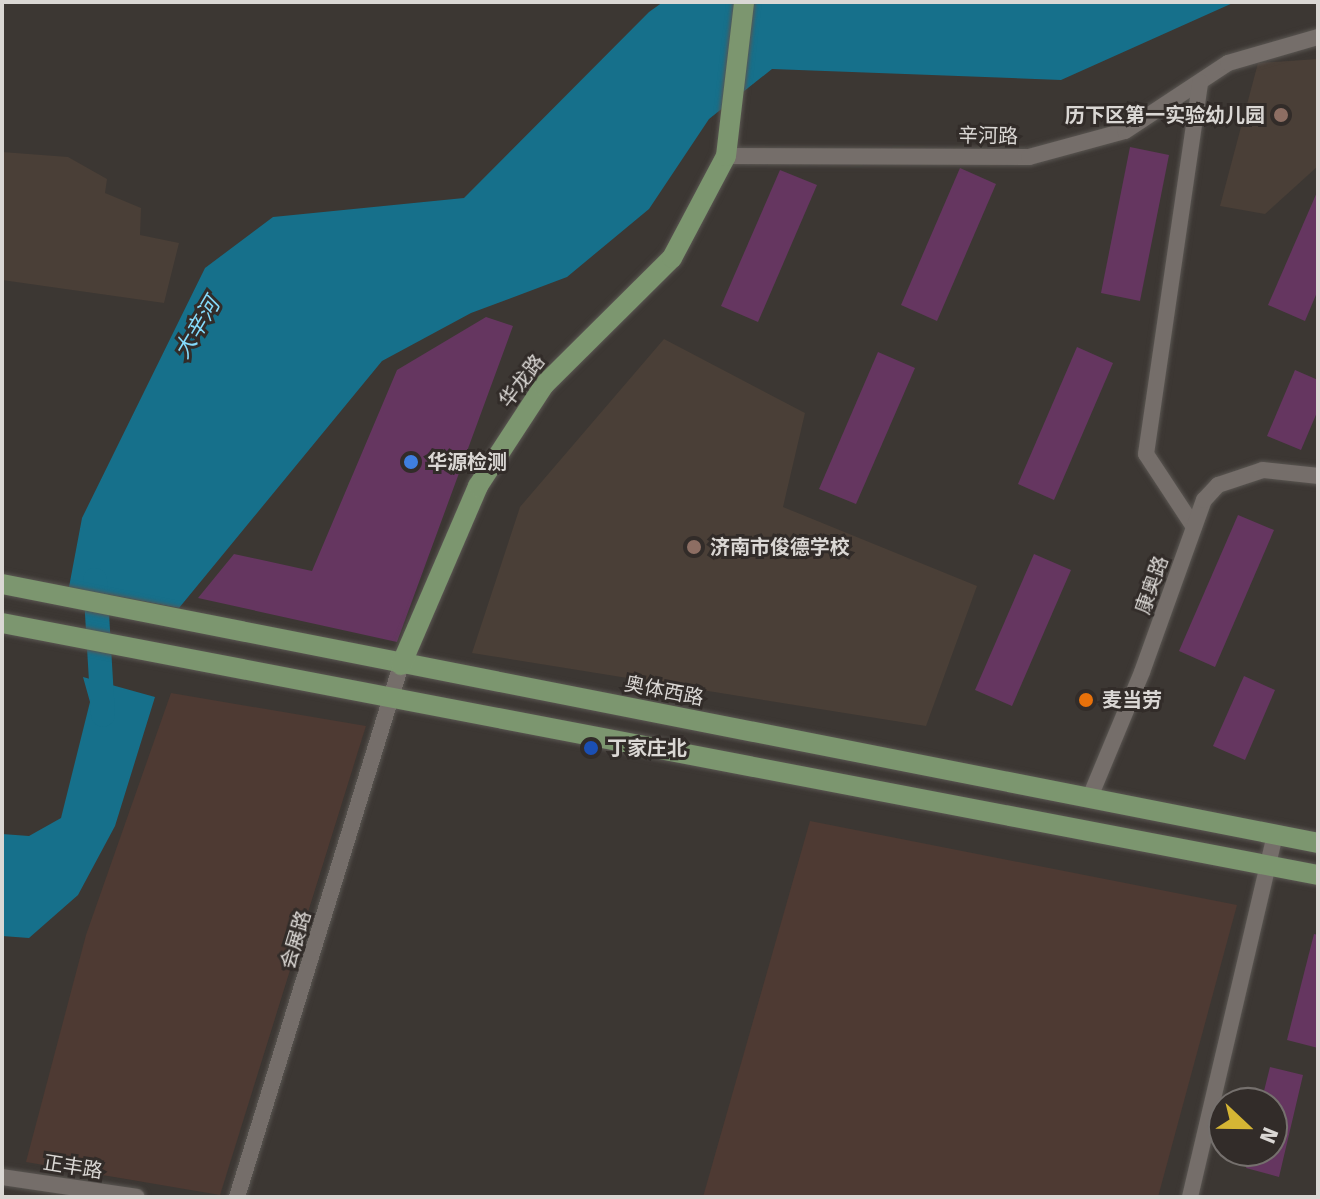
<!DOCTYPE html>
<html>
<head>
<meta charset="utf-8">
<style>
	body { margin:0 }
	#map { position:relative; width:1320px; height:1199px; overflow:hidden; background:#3c3733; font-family:"Fira Sans","Noto Sans SC",sans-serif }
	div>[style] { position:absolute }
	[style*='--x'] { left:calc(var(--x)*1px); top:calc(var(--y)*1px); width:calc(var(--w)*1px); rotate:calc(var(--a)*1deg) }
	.built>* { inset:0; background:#4a3f37 }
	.industrial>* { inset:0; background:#4e3a33 }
	.water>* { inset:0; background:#16708b }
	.river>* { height:24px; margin:-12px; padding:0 12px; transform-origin:12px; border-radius:12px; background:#16708b }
	.building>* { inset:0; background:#653660 }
	.roads { filter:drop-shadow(0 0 2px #5a5652) drop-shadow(0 0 2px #5a5652) }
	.minor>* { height:16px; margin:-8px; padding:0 8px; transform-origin:8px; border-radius:8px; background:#756e6a }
	.major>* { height:20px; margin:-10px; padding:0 10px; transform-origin:10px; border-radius:10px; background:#7c966f }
	.dots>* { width:22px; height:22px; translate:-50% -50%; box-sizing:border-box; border:4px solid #322c29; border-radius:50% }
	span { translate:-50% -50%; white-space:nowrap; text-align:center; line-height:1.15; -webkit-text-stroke:6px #322c29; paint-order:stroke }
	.poi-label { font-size:20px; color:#dad7d4; font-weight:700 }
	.right { translate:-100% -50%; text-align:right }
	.left { translate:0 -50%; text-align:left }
	.street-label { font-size:20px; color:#dad7d4 }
	.water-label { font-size:22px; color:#85dbfc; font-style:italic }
	.frame { position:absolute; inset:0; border:4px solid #dad7d4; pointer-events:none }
	.north { position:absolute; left:1208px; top:1087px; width:80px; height:80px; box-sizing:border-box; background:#322c29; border:2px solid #75706d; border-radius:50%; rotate:112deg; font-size:22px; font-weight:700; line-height:32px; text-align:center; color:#dad7d4 }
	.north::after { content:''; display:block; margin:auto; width:28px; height:36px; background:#d5b534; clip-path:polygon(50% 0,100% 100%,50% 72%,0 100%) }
</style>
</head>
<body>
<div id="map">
	<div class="built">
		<i style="clip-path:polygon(1318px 59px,1318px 166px,1265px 214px,1220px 206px,1258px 63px)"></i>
		<i style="clip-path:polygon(2px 152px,68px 157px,107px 179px,105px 193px,141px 208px,140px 235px,179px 243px,164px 303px,2px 280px)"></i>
		<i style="clip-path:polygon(664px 339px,805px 413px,783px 507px,977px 586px,926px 726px,472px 653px,520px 507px)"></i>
	</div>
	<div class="industrial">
		<i style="clip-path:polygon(171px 693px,366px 726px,220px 1195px,26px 1162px,86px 935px)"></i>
		<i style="clip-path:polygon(810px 821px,1237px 905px,1158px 1197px,703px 1197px)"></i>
	</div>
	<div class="water">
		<i style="clip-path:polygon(663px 2px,1235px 2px,1061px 80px,772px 69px,709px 119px,649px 209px,567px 277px,471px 313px,382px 361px,179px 608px,69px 587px,82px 518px,205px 268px,273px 217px,464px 198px,649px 12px)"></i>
		<i style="clip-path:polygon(83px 677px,155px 697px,115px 826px,78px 895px,29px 938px,2px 936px,2px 834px,29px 836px,61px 818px,90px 702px)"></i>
	</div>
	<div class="river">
		<i style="--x:95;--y:580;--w:135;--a:86.6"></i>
	</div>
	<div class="building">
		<i style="clip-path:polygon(1130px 147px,1169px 155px,1140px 301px,1101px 293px)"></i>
		<i style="clip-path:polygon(960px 168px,996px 184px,937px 321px,901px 305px)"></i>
		<i style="clip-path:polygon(780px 170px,817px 185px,758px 322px,721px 306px)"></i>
		<i style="clip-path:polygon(1318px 190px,1318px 290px,1305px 321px,1268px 305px)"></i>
		<i style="clip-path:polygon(486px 317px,513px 326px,397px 642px,198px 598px,234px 554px,312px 571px,397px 370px)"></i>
		<i style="clip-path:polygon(1077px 347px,1113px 363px,1054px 500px,1018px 484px)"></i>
		<i style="clip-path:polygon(878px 352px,915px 368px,856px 504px,819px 489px)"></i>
		<i style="clip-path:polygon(1295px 370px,1318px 380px,1318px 410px,1301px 450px,1267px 436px)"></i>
		<i style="clip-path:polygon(1238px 515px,1274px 530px,1215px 667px,1179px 651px)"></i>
		<i style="clip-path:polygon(1034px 554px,1071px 570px,1012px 706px,975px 690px)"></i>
		<i style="clip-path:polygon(1244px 676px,1275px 690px,1245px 760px,1213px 746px)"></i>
		<i style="clip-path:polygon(1314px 934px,1318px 935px,1318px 1048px,1287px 1040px)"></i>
		<i style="clip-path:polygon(1270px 1067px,1303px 1075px,1279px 1177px,1246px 1168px,1250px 1151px,1272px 1151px,1272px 1103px,1261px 1103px)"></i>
	</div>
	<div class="roads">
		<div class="minor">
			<i style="--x:726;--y:156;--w:303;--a:0.2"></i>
			<i style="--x:1029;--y:157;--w:99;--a:-15.2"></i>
			<i style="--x:1125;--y:131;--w:123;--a:-33.4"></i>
			<i style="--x:1228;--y:63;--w:94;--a:-16.1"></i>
			<i style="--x:1194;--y:527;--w:87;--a:-123.3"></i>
			<i style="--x:1146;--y:454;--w:376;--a:-81.7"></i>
			<i style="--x:1090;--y:797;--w:135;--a:-67.4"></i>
			<i style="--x:1142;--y:672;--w:183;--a:-70.2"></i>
			<i style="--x:1204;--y:500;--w:21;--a:-47"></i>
			<i style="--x:1218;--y:485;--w:47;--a:-18.4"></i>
			<i style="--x:1263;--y:470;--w:55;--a:6.2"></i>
			<i style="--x:2;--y:1177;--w:136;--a:8.4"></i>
			<i style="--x:237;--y:1197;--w:557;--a:-72.87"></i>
			<i style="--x:1190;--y:1197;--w:373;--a:-76.8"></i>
		</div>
		<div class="major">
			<i style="--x:2;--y:584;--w:1341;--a:11.13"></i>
			<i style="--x:2;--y:623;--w:1340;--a:10.84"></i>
			<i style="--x:401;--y:665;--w:195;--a:-66.7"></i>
			<i style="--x:478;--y:486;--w:121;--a:-56.8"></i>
			<i style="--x:544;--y:385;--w:180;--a:-44.8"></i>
			<i style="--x:672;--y:258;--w:115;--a:-62.1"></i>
			<i style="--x:726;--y:156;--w:155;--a:-83.3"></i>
		</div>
	</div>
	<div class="dots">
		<i style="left:1281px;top:115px;background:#8d6e63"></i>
		<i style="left:411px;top:462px;background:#3f7fe0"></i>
		<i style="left:694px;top:547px;background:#8d6e63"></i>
		<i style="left:1086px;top:700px;background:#e8710a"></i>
		<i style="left:591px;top:748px;background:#1a4fb4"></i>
	</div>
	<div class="poi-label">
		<span class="right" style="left:1265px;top:115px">历下区第一实验幼儿园</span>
		<span class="left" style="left:427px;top:462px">华源检测</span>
		<span class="left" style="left:710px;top:547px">济南市俊德学校</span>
		<span class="left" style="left:1102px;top:700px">麦当劳</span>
		<span class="left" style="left:607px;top:748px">丁家庄北</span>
	</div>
	<div class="street-label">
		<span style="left:988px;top:136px;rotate:1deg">辛河路</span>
		<span style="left:522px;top:381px;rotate:-52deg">华龙路</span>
		<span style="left:1152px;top:585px;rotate:-70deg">康奥路</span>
		<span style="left:664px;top:691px;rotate:11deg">奥体西路</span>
		<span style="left:296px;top:940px;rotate:-73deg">会展路</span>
		<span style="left:73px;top:1167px;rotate:9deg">正丰路</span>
	</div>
	<div class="water-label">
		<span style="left:197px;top:328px;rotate:-59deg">大辛河</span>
	</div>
	<div class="frame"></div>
	<div class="north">N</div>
</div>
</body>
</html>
